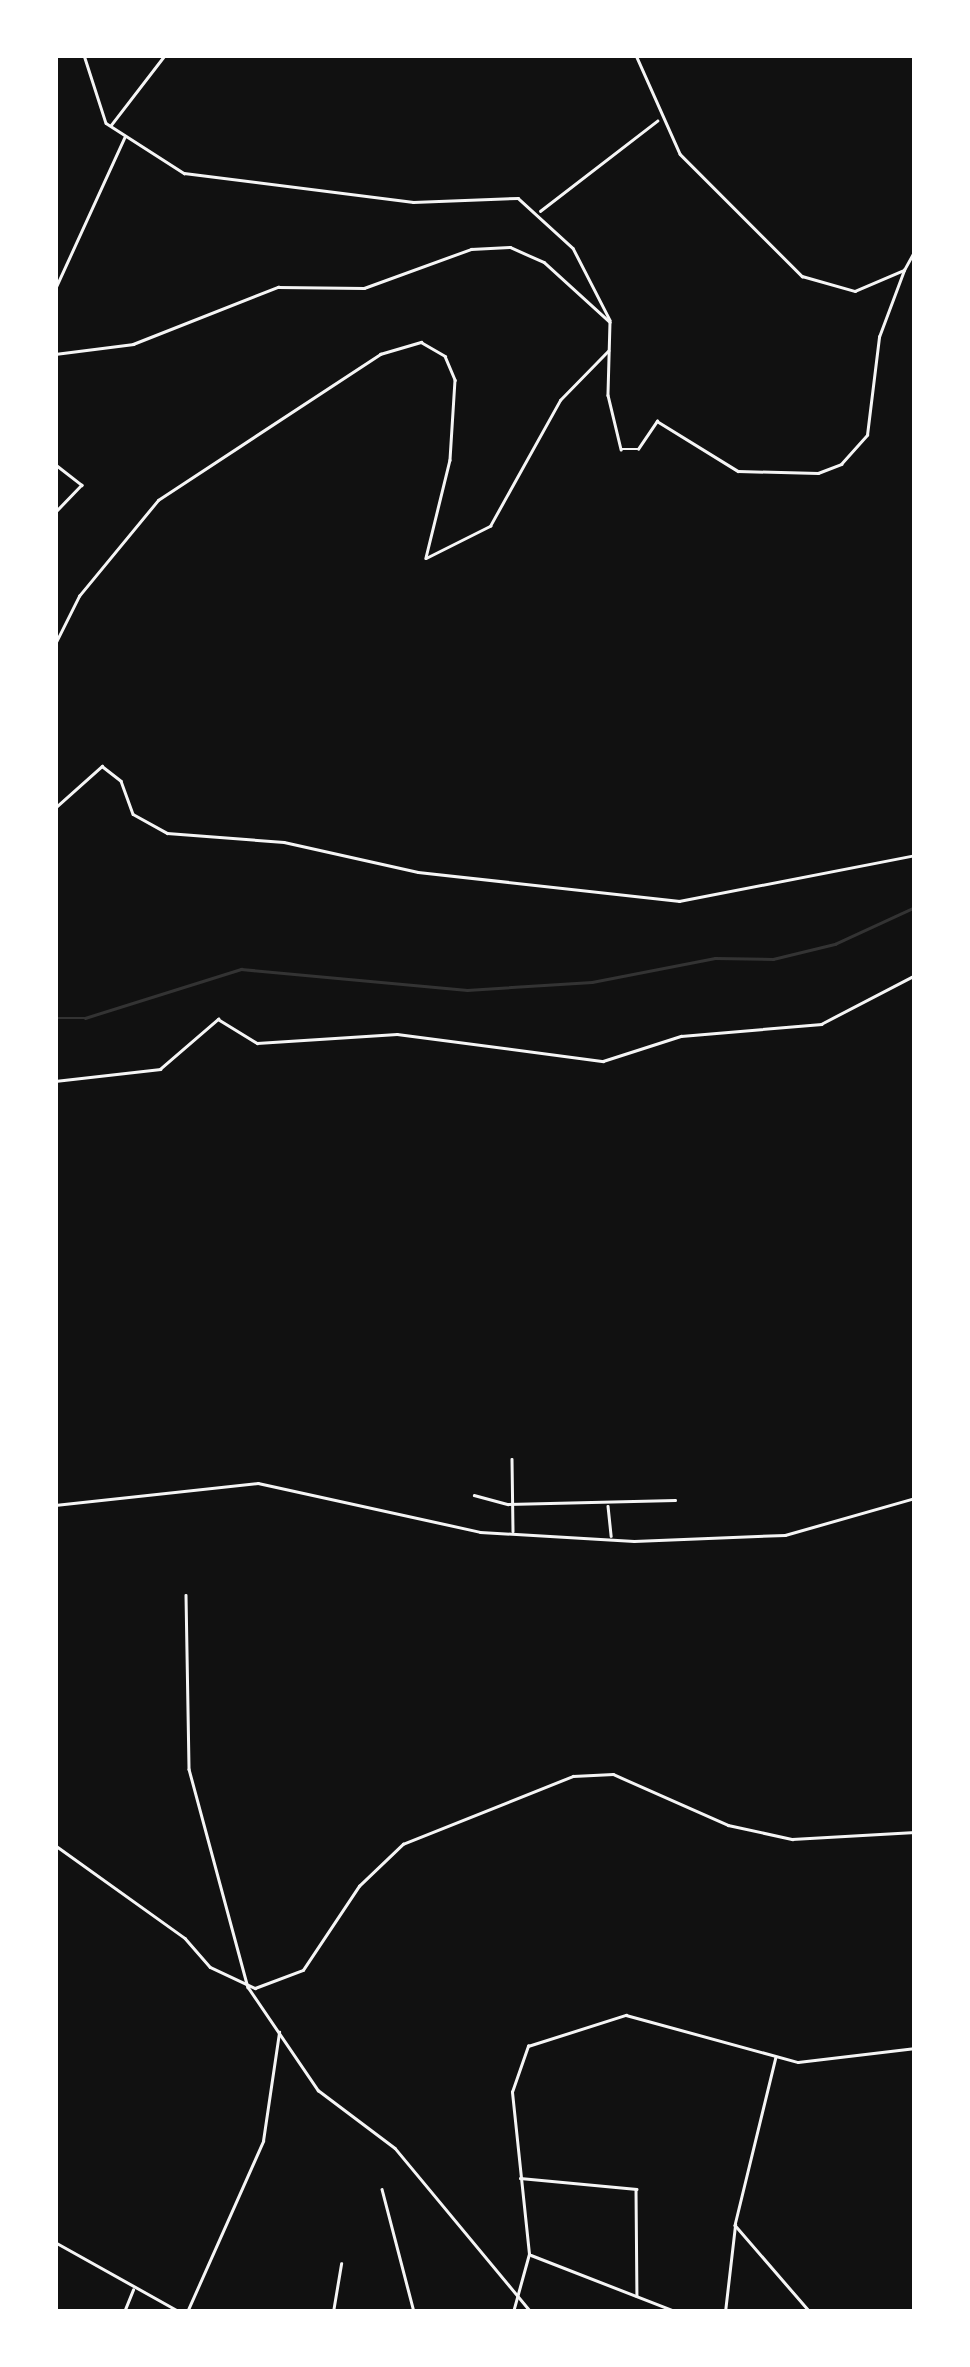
<!DOCTYPE html>
<html>
<head>
<meta charset="utf-8">
<style>
	body { margin:0 }
	#map { position:relative; width:970px; height:2367px; overflow:hidden; background:#111; font-family:"IBM Plex Sans",sans-serif }
	div>[style] { position:absolute }
	[style*='--x'] { left:calc(var(--x)*1px); top:calc(var(--y)*1px); width:calc(var(--w)*1px); rotate:calc(var(--a)*1deg) }
	.stream>* { height:2.5px; margin:-1.25px; padding:0 1.25px; transform-origin:1.25px; border-radius:1.25px; background:#333 }
	.minor>* { height:2.5px; margin:-1.25px; padding:0 1.25px; transform-origin:1.25px; border-radius:1.25px; background:#f5f5f5 }
	span { translate:-50% -50%; white-space:nowrap; text-align:center; line-height:1.15; -webkit-text-stroke:8px #fff; paint-order:stroke }
	.frame { position:absolute; inset:0; border:58px solid #fff; pointer-events:none }
</style>
</head>
<body>
<div id="map">
	<div class="stream">
		<i style="--x:55;--y:1018;--w:30;--a:0"></i>
		<i style="--x:85;--y:1018;--w:164;--a:-17.4"></i>
		<i style="--x:241;--y:969;--w:227;--a:5.3"></i>
		<i style="--x:467;--y:990;--w:125;--a:-3.7"></i>
		<i style="--x:592;--y:982;--w:125;--a:-11"></i>
		<i style="--x:715;--y:958;--w:58;--a:1"></i>
		<i style="--x:773;--y:959;--w:64;--a:-13.6"></i>
		<i style="--x:835;--y:944;--w:88;--a:-24.8"></i>
	</div>
	<div class="minor">
		<i style="--x:84;--y:55;--w:71;--a:72.1"></i>
		<i style="--x:106;--y:123;--w:93;--a:32.7"></i>
		<i style="--x:184;--y:173;--w:231;--a:7.2"></i>
		<i style="--x:413;--y:202;--w:105;--a:-2.2"></i>
		<i style="--x:518;--y:198;--w:74;--a:42.3"></i>
		<i style="--x:573;--y:248;--w:81;--a:62.8"></i>
		<i style="--x:636;--y:55;--w:108;--a:66"></i>
		<i style="--x:680;--y:154;--w:173;--a:45"></i>
		<i style="--x:802;--y:276;--w:55;--a:15.8"></i>
		<i style="--x:855;--y:291;--w:53;--a:-23.2"></i>
		<i style="--x:904;--y:270;--w:23;--a:-61"></i>
		<i style="--x:111;--y:125;--w:88;--a:-52.4"></i>
		<i style="--x:540;--y:211;--w:148;--a:-37.6"></i>
		<i style="--x:55;--y:289;--w:168;--a:-65.4"></i>
		<i style="--x:55;--y:354;--w:79;--a:-7.3"></i>
		<i style="--x:133;--y:344;--w:156;--a:-21.5"></i>
		<i style="--x:278;--y:287;--w:86;--a:0.7"></i>
		<i style="--x:364;--y:288;--w:114;--a:-20"></i>
		<i style="--x:471;--y:249;--w:39;--a:-3"></i>
		<i style="--x:510;--y:247;--w:37;--a:24"></i>
		<i style="--x:544;--y:262;--w:89;--a:42.3"></i>
		<i style="--x:610;--y:322;--w:73;--a:91.6"></i>
		<i style="--x:608;--y:395;--w:56;--a:76.5"></i>
		<i style="--x:621;--y:449;--w:17;--a:0"></i>
		<i style="--x:638;--y:449;--w:34;--a:-56"></i>
		<i style="--x:657;--y:421;--w:95;--a:31.7"></i>
		<i style="--x:738;--y:471;--w:80;--a:1.4"></i>
		<i style="--x:818;--y:473;--w:25;--a:-21"></i>
		<i style="--x:841;--y:464;--w:39;--a:-48"></i>
		<i style="--x:867;--y:435;--w:99;--a:-83"></i>
		<i style="--x:879;--y:337;--w:72;--a:-69.5"></i>
		<i style="--x:55;--y:464;--w:34;--a:38"></i>
		<i style="--x:82;--y:485;--w:39;--a:134"></i>
		<i style="--x:55;--y:644;--w:54;--a:-63.4"></i>
		<i style="--x:79;--y:596;--w:124;--a:-50.5"></i>
		<i style="--x:158;--y:500;--w:266;--a:-33.3"></i>
		<i style="--x:380;--y:354;--w:43;--a:-16.3"></i>
		<i style="--x:421;--y:342;--w:28;--a:30"></i>
		<i style="--x:445;--y:356;--w:26;--a:67"></i>
		<i style="--x:455;--y:380;--w:80;--a:93.6"></i>
		<i style="--x:450;--y:460;--w:101;--a:103.8"></i>
		<i style="--x:426;--y:558;--w:72;--a:-26.6"></i>
		<i style="--x:490;--y:526;--w:144;--a:-60.9"></i>
		<i style="--x:560;--y:400;--w:69;--a:-45.6"></i>
		<i style="--x:55;--y:808;--w:63;--a:-41.8"></i>
		<i style="--x:102;--y:766;--w:24;--a:38"></i>
		<i style="--x:121;--y:781;--w:35;--a:70"></i>
		<i style="--x:133;--y:814;--w:39;--a:29"></i>
		<i style="--x:167;--y:833;--w:117;--a:4.4"></i>
		<i style="--x:284;--y:842;--w:137;--a:12.6"></i>
		<i style="--x:418;--y:872;--w:263;--a:6.3"></i>
		<i style="--x:679;--y:901;--w:240;--a:-11"></i>
		<i style="--x:55;--y:1081;--w:106;--a:-6.5"></i>
		<i style="--x:160;--y:1069;--w:77;--a:-40.8"></i>
		<i style="--x:218;--y:1019;--w:46;--a:31.6"></i>
		<i style="--x:257;--y:1043;--w:140;--a:-3.7"></i>
		<i style="--x:397;--y:1034;--w:208;--a:7.5"></i>
		<i style="--x:603;--y:1061;--w:82;--a:-17.8"></i>
		<i style="--x:681;--y:1036;--w:141;--a:-4.9"></i>
		<i style="--x:821;--y:1024;--w:106;--a:-27.5"></i>
		<i style="--x:512;--y:1459;--w:72;--a:89.2"></i>
		<i style="--x:474;--y:1495;--w:35;--a:15"></i>
		<i style="--x:508;--y:1504;--w:167;--a:-1.4"></i>
		<i style="--x:55;--y:1505;--w:204;--a:-6.2"></i>
		<i style="--x:258;--y:1483;--w:227;--a:12.4"></i>
		<i style="--x:480;--y:1532;--w:154;--a:3.3"></i>
		<i style="--x:634;--y:1541;--w:151;--a:-2.3"></i>
		<i style="--x:785;--y:1535;--w:135;--a:-15.9"></i>
		<i style="--x:608;--y:1506;--w:30;--a:84"></i>
		<i style="--x:186;--y:1595;--w:174;--a:89"></i>
		<i style="--x:189;--y:1769;--w:226;--a:74.9"></i>
		<i style="--x:248;--y:1987;--w:125;--a:55.8"></i>
		<i style="--x:318;--y:2090;--w:96;--a:37"></i>
		<i style="--x:395;--y:2148;--w:213;--a:50.3"></i>
		<i style="--x:55;--y:1845;--w:160;--a:35.6"></i>
		<i style="--x:185;--y:1938;--w:38;--a:49"></i>
		<i style="--x:210;--y:1967;--w:50;--a:25"></i>
		<i style="--x:255;--y:1988;--w:51;--a:-20.6"></i>
		<i style="--x:303;--y:1970;--w:101;--a:-56.3"></i>
		<i style="--x:359;--y:1886;--w:61;--a:-43.7"></i>
		<i style="--x:403;--y:1844;--w:183;--a:-21.8"></i>
		<i style="--x:573;--y:1776;--w:40;--a:-2.9"></i>
		<i style="--x:613;--y:1774;--w:126;--a:23.9"></i>
		<i style="--x:728;--y:1825;--w:66;--a:12.3"></i>
		<i style="--x:792;--y:1839;--w:123;--a:-3.3"></i>
		<i style="--x:776;--y:2057;--w:173;--a:103.7"></i>
		<i style="--x:735;--y:2225;--w:115;--a:49.2"></i>
		<i style="--x:520;--y:2178;--w:117;--a:5.4"></i>
		<i style="--x:636;--y:2189;--w:107;--a:89.5"></i>
		<i style="--x:382;--y:2189;--w:127;--a:75.4"></i>
		<i style="--x:55;--y:2242;--w:143;--a:29.2"></i>
		<i style="--x:531;--y:2255;--w:157;--a:21.3"></i>
		<i style="--x:124;--y:2312;--w:24;--a:-68"></i>
		<i style="--x:187;--y:2312;--w:187;--a:-66"></i>
		<i style="--x:263;--y:2141;--w:110;--a:-81.6"></i>
		<i style="--x:333;--y:2312;--w:49;--a:-80.5"></i>
		<i style="--x:513;--y:2312;--w:60;--a:-74.6"></i>
		<i style="--x:529;--y:2254;--w:163;--a:-96"></i>
		<i style="--x:512;--y:2092;--w:49;--a:-70.8"></i>
		<i style="--x:528;--y:2046;--w:103;--a:-17.6"></i>
		<i style="--x:626;--y:2015;--w:178;--a:15.3"></i>
		<i style="--x:798;--y:2062;--w:118;--a:-6.8"></i>
		<i style="--x:725;--y:2312;--w:88;--a:-83.4"></i>
	</div>
	<div class="frame"></div>
</div>
</body>
</html>
